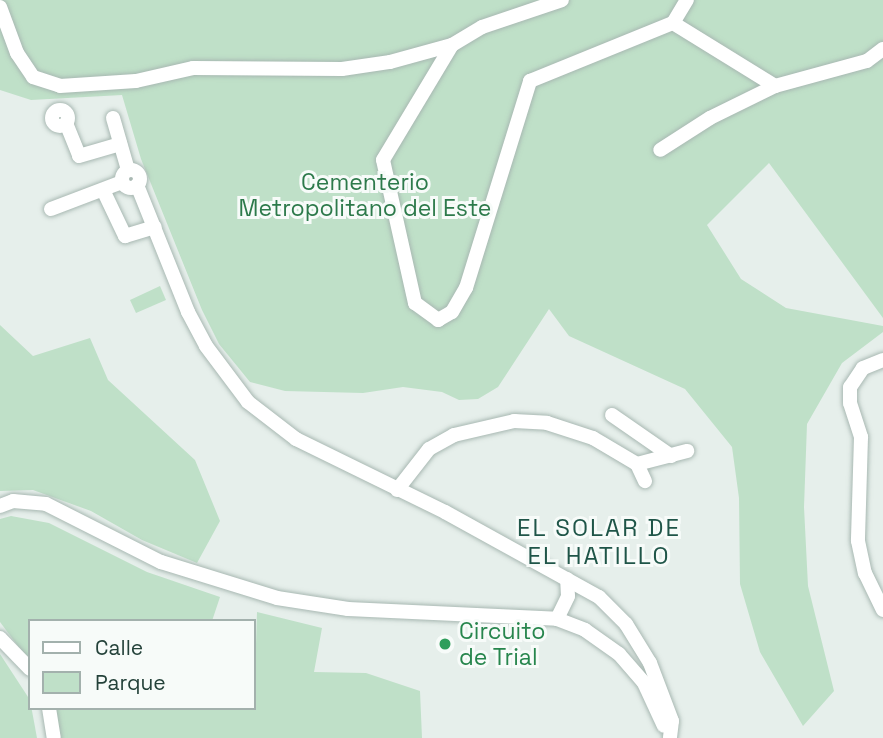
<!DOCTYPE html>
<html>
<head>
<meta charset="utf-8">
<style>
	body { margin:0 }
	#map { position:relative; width:883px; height:738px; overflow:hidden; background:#e6efeb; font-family:"Space Grotesk",sans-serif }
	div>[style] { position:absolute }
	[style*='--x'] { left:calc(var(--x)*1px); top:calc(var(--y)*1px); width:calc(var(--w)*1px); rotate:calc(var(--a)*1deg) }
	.green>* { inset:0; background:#bfe0c8 }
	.roads { filter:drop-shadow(0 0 2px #a8b8b2) drop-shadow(0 0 2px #a8b8b2) }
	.minor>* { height:14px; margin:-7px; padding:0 7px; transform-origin:7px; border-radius:7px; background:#fff }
	.minor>.ring { margin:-7px; padding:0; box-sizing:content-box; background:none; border:14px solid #fff; border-radius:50% }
	.dots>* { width:19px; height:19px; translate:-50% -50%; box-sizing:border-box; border:4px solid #f7fbf9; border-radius:50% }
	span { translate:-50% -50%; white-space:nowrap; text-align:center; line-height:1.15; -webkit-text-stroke:6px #f7fbf9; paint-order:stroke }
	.park-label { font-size:23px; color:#2d7a4b }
	.leisure-label { font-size:23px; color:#27864d }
	.left { translate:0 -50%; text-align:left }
	.neighbourhood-label { font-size:24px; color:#1f5548; letter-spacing:2px }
	.legend { position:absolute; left:28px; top:619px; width:228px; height:91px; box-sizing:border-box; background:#f7fbf9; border:2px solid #a3b1ad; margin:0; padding:9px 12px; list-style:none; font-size:21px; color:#24423a }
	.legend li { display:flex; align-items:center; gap:14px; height:35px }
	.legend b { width:35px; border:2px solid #a3b1ad }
</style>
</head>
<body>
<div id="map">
	<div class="green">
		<i style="clip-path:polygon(0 0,883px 0,883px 318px,769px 163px,707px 225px,741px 279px,786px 308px,883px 326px,883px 332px,842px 363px,807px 424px,804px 507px,808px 586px,834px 691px,803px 726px,760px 652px,740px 584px,739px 498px,732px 447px,685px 389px,569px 336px,549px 309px,498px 387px,478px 399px,459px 400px,442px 392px,403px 387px,363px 393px,285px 391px,250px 382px,219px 344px,202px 310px,141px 159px,122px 95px,31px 100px,0 90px)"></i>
		<i style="clip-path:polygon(160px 286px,166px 300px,136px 313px,130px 300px)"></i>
		<i style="clip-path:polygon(0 325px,33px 356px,90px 338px,108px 380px,195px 460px,220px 521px,197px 563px,142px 540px,91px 511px,33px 490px,0 491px)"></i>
		<i style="clip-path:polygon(11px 516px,49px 523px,147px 572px,220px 597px,212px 621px,30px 621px,30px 662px,0 622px,0 519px)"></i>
		<i style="clip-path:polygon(257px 612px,322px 628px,314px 672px,366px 673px,420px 691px,422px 738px,61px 738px,54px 708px,254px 708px)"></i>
		<i style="clip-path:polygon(0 654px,30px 700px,37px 738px,0 738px)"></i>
	</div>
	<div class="roads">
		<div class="minor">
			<i style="--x:562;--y:0;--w:84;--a:161.4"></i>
			<i style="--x:482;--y:27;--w:35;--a:149"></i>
			<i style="--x:452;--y:45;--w:134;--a:121"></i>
			<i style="--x:383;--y:160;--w:147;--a:77.4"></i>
			<i style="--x:415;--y:303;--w:29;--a:36"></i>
			<i style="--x:438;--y:320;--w:16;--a:-30"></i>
			<i style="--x:452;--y:312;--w:28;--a:-60"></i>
			<i style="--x:466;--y:288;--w:217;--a:-72.8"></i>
			<i style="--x:530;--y:81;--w:154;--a:-22.1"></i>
			<i style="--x:673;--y:23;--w:120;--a:31.7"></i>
			<i style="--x:775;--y:86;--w:72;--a:153.8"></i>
			<i style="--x:710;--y:118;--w:59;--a:147.4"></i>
			<i style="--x:0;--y:7;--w:49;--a:69.7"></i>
			<i style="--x:17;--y:53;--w:29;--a:56"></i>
			<i style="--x:33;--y:77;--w:28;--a:18"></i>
			<i style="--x:60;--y:86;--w:76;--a:-3.8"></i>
			<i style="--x:136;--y:81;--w:58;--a:-12.8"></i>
			<i style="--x:193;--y:68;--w:149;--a:0.4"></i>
			<i style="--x:342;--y:69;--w:49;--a:-8.3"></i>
			<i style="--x:390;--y:62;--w:64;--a:-15.3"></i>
			<i style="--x:673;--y:23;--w:27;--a:-59"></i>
			<i style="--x:775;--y:86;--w:95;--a:-15.2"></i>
			<i style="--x:867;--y:61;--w:20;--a:-37"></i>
			<i class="ring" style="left:52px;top:110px;width:2px;height:2px"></i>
			<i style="--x:113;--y:118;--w:54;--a:73.9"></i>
			<i style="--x:66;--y:123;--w:35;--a:68"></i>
			<i style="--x:79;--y:156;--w:43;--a:-16.3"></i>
			<i class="ring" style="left:122px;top:170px;width:4px;height:4px"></i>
			<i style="--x:137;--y:185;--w:137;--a:68.1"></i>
			<i style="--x:188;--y:312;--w:38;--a:62"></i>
			<i style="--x:206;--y:346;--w:70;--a:53.1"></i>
			<i style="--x:248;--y:402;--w:61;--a:37.6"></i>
			<i style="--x:296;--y:439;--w:166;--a:26.1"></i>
			<i style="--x:445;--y:512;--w:176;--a:28.9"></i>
			<i style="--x:599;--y:597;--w:38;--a:45"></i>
			<i style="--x:626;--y:624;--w:46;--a:58.4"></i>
			<i style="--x:650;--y:663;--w:62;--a:69.2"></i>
			<i style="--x:672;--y:721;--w:17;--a:97"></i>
			<i style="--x:104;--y:192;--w:49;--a:64.5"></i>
			<i style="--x:125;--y:236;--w:31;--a:-17"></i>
			<i style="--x:51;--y:209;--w:76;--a:-20.8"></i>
			<i style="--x:883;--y:360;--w:22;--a:158"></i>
			<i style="--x:863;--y:368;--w:23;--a:124"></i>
			<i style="--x:850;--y:387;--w:16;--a:90"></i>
			<i style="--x:850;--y:403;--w:36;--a:72"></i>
			<i style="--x:861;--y:437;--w:104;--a:91.7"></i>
			<i style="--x:858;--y:541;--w:33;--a:78"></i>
			<i style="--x:865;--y:573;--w:41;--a:64.1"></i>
			<i style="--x:612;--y:415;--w:72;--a:34.8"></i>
			<i style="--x:637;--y:464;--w:52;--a:-14.6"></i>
			<i style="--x:397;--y:490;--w:52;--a:-52"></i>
			<i style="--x:429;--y:449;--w:29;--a:-29"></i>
			<i style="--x:454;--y:435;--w:62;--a:-13.1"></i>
			<i style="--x:514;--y:421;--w:33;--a:3"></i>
			<i style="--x:547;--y:423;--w:48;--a:18.1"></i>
			<i style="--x:593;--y:438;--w:51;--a:30.6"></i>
			<i style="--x:637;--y:464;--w:19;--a:65"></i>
			<i style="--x:0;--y:506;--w:14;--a:-21"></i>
			<i style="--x:13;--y:501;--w:33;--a:5"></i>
			<i style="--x:46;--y:504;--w:129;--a:26.8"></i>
			<i style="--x:161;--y:562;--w:121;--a:17.2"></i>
			<i style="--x:277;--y:598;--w:72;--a:8.8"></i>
			<i style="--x:348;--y:609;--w:209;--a:2.7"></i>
			<i style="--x:557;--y:619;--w:30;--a:21"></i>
			<i style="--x:585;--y:630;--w:42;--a:35.2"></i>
			<i style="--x:619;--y:654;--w:38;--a:49"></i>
			<i style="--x:644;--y:683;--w:47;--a:65.1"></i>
			<i style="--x:557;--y:619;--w:25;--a:-64"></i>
			<i style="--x:568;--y:596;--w:17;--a:-93"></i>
			<i style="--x:0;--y:638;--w:43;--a:45.9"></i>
			<i style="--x:49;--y:708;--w:30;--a:81"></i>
		</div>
	</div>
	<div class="dots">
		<i style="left:445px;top:644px;background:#2e9e5b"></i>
	</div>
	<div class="park-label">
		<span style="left:365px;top:195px">Cementerio<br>Metropolitano del Este</span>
	</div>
	<div class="leisure-label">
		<span class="left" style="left:459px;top:644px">Circuito<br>de Trial</span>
	</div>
	<div class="neighbourhood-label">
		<span style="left:599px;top:542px">EL SOLAR DE<br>EL HATILLO</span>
	</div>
	<ul class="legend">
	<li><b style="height:9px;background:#fff"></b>Calle</li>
	<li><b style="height:19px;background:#bfe0c8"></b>Parque</li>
	</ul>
</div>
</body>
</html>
